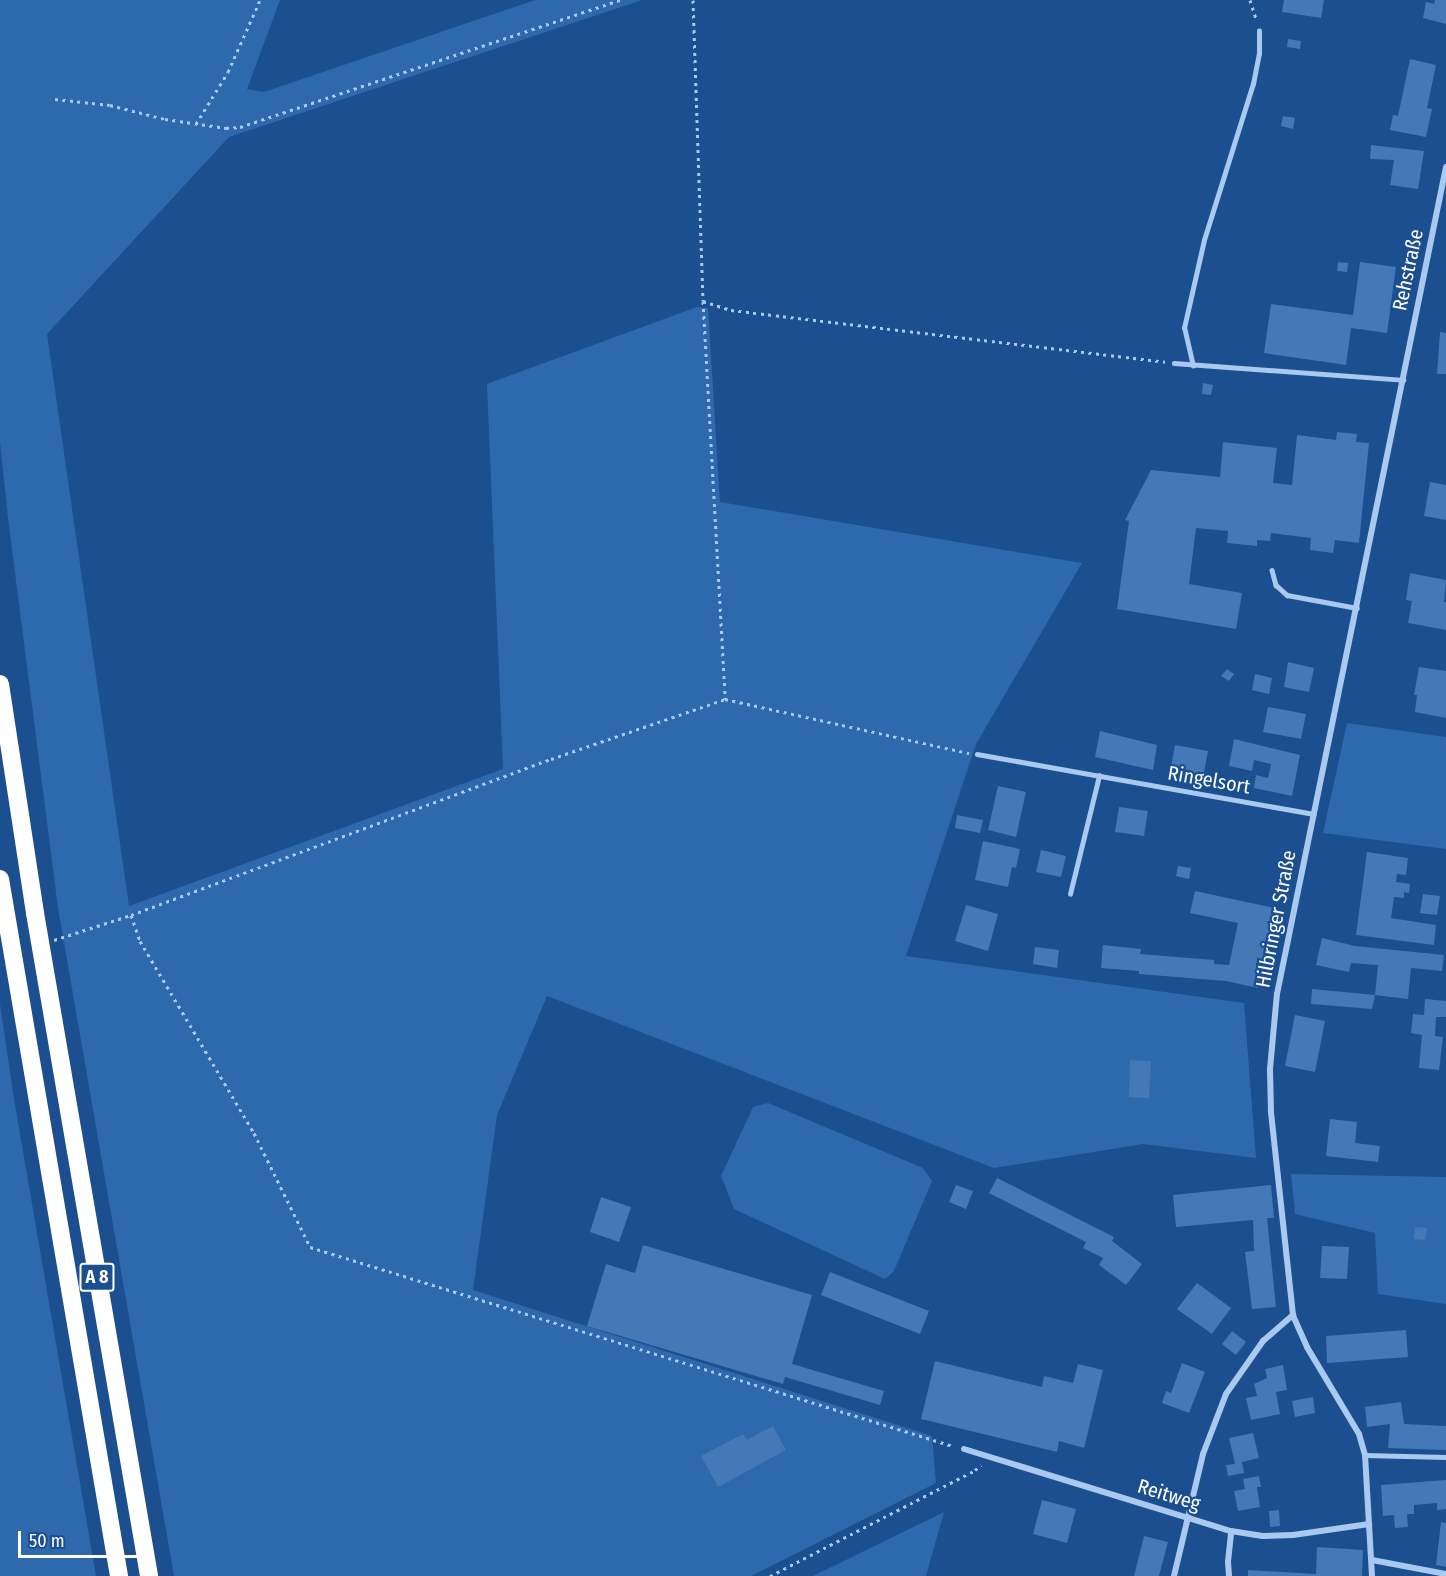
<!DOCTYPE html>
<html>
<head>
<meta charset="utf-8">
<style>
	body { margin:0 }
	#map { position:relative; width:1446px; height:1576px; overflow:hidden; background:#1b4f8f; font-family:"Fira Sans Condensed",sans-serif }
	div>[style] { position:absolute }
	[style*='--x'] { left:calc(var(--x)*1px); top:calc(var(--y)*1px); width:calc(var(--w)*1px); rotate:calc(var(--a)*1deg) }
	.green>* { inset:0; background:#2e69ad }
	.building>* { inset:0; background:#4478b7 }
	.path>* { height:3px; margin-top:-1.5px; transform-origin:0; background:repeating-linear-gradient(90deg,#a9c9ee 0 3px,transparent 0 7.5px) }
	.lane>* { height:4.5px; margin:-2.25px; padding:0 2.25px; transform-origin:2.25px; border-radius:2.25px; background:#a9c9ee }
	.street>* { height:6px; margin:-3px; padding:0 3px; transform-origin:3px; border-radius:3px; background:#a9c9ee }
	.highway>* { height:18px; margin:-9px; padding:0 9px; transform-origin:9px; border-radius:9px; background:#fff }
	span { translate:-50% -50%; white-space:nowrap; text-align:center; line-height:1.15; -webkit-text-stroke:4.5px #1b4f8f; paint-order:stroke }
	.shield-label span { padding:2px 4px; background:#1b4f8f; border:2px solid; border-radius:4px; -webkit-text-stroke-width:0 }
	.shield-label { font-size:18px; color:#fff; font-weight:700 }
	.street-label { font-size:20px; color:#fff }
	.scale { position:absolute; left:18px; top:1531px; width:122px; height:27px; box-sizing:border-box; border:3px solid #fff; border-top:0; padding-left:8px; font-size:18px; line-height:21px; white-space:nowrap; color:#fff; -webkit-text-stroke:4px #1b4f8f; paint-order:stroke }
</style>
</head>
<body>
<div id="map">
	<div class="green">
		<i style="clip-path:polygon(0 0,280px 0,247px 89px,264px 92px,535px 0,642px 0,229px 137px,47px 334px,129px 906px,503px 769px,487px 384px,697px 307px,708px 308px,720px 502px,1082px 563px,976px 744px,906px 956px,1244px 1003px,1256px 1158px,1143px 1144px,994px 1168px,547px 996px,497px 1115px,473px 1290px,932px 1436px,936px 1483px,751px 1576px,174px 1576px,58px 908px,8px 518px,0 442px)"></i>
		<i style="clip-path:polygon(1347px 723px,1446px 737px,1446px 849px,1323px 833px)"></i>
		<i style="clip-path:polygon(0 1004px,14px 1099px,96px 1576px,0 1576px)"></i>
		<i style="clip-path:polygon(768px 1103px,923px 1168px,932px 1181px,894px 1271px,885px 1279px,734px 1209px,721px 1176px,753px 1107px)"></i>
		<i style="clip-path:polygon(1291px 1174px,1446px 1177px,1446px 1304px,1378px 1294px,1375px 1233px,1295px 1214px)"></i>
		<i style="clip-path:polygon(944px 1512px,926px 1576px,813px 1576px)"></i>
	</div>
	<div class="building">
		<i style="clip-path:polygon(1284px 0,1324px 0,1321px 18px,1282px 12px)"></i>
		<i style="clip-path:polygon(1435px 0,1446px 0,1446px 24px,1423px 18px,1426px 2px,1434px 4px)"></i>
		<i style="clip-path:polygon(1288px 39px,1301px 41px,1300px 49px,1287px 47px)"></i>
		<i style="clip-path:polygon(1410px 59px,1436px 65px,1427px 108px,1432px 109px,1426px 137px,1390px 130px,1393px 115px,1398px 116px)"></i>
		<i style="clip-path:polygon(1283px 116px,1295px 118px,1293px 129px,1281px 126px)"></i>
		<i style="clip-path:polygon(1371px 145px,1424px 151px,1418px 189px,1390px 185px,1394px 160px,1370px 159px)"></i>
		<i style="clip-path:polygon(1338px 262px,1348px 263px,1347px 272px,1337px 271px)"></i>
		<i style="clip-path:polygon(1360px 262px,1396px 267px,1387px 333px,1351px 328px,1346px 365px,1264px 353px,1271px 304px,1353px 315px)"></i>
		<i style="clip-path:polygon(1440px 332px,1446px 333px,1446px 374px,1437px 374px)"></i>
		<i style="clip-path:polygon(1203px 383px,1213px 385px,1211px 395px,1202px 394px)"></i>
		<i style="clip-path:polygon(1337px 432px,1357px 434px,1356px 442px,1369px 443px,1359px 543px,1335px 540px,1333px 553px,1310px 550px,1311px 538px,1271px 533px,1270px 541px,1257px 540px,1257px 546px,1227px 543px,1228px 531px,1196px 528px,1189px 584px,1242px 593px,1236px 629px,1117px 609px,1129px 521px,1125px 520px,1151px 470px,1220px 477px,1223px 442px,1277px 448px,1273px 483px,1292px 485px,1297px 435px,1336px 440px)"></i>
		<i style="clip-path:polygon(1430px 482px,1446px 485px,1446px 520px,1424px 516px)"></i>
		<i style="clip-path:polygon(1410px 573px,1446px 580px,1444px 602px,1446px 602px,1446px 630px,1408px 623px,1412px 601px,1406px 600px)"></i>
		<i style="clip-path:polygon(1288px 662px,1314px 668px,1309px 692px,1284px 687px)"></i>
		<i style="clip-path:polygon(1419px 667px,1446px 671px,1446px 718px,1415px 712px,1417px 695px,1414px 695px)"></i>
		<i style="clip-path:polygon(1227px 669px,1234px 674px,1229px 681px,1221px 676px)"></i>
		<i style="clip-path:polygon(1255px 674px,1272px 678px,1269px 694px,1252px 690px)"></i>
		<i style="clip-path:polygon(1268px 707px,1306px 714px,1301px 739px,1263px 732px)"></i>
		<i style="clip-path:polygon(1100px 731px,1157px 745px,1153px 770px,1095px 757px)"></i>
		<i style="clip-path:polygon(1234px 739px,1300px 755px,1292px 796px,1254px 788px,1256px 775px,1268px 778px,1271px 764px,1254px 760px,1252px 771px,1229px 766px)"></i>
		<i style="clip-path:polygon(1175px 745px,1208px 751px,1203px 778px,1170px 772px)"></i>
		<i style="clip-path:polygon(998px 786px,1026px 792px,1016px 837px,988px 830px)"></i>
		<i style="clip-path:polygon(1119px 807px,1148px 811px,1144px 836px,1115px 832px)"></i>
		<i style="clip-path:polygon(957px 815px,983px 820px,980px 833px,955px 828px)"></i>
		<i style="clip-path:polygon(983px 841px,1020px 849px,1016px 868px,1012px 867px,1008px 887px,975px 880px)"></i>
		<i style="clip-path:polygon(1041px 850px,1066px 856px,1061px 877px,1036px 872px)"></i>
		<i style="clip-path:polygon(1367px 852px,1408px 858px,1406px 875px,1397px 874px,1396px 882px,1410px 884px,1409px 893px,1404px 892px,1404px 898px,1394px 897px,1391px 918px,1436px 925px,1434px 945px,1356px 935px)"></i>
		<i style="clip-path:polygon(1178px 866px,1191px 868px,1189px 879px,1176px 876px)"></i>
		<i style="clip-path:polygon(1195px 891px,1274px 908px,1258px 988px,1226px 981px,1139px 974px,1139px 971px,1101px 968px,1103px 945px,1141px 949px,1140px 954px,1214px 960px,1214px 964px,1229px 965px,1238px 923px,1190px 913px)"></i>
		<i style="clip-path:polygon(1423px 894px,1440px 896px,1437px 915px,1420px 913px)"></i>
		<i style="clip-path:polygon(966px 905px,998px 914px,988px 951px,955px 941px)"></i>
		<i style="clip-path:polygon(1322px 938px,1355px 946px,1444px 955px,1442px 971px,1411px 968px,1408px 999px,1375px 995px,1372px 1009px,1311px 1004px,1312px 989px,1375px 995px,1378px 965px,1351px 963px,1349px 972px,1316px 965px)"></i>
		<i style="clip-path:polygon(1035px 947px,1059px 950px,1057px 968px,1033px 964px)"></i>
		<i style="clip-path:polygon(1425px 999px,1446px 1001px,1446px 1017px,1436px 1017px,1435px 1036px,1443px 1037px,1439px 1070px,1419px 1068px,1422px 1035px,1411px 1033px,1413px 1014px,1424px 1015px)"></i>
		<i style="clip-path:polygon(1295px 1015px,1325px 1021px,1315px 1072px,1285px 1066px)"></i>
		<i style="clip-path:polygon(1130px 1060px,1151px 1061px,1149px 1098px,1129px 1097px)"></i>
		<i style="clip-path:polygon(1330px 1119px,1357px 1122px,1355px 1143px,1380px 1146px,1378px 1162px,1326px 1156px)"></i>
		<i style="clip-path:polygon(997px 1178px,1114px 1237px,1112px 1241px,1142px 1264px,1126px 1285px,1099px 1265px,1103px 1258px,1083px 1248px,1086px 1242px,989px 1193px)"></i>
		<i style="clip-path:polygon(956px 1185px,973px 1191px,966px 1209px,949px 1202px)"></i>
		<i style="clip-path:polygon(1271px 1185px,1274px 1218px,1267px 1218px,1276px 1307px,1252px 1309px,1245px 1252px,1254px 1251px,1253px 1220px,1176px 1227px,1173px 1195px)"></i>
		<i style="clip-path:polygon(601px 1197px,631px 1207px,619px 1242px,590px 1232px)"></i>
		<i style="clip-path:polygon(1415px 1227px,1427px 1228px,1425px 1240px,1414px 1239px)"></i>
		<i style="clip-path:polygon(643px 1245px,812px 1295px,792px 1364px,884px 1391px,880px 1405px,785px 1377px,783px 1384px,587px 1326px,606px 1264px,635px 1273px)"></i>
		<i style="clip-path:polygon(1322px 1246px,1349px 1247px,1347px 1279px,1320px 1278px)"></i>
		<i style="clip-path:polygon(830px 1272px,929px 1311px,920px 1334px,821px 1295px)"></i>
		<i style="clip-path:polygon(1197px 1283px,1231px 1308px,1212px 1334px,1177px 1309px)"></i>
		<i style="clip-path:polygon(1406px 1330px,1408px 1357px,1327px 1363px,1326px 1336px)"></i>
		<i style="clip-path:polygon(1232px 1331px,1246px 1342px,1236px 1355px,1222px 1344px)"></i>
		<i style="clip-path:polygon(935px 1361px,1042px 1387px,1044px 1376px,1073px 1383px,1078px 1364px,1103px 1370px,1084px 1448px,1059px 1441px,1057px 1452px,921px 1419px)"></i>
		<i style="clip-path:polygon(1182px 1363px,1205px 1372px,1189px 1413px,1162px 1403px,1166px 1391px,1171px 1393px)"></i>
		<i style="clip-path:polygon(1283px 1365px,1287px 1390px,1276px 1392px,1280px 1414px,1251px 1420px,1246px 1398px,1257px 1396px,1254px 1384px,1267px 1378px,1265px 1369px)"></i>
		<i style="clip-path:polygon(1313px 1397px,1315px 1413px,1295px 1417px,1292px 1401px)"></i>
		<i style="clip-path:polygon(1401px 1402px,1404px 1424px,1446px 1426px,1446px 1450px,1388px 1448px,1390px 1424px,1367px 1427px,1365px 1407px)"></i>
		<i style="clip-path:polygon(773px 1426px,786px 1450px,718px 1487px,701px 1456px,743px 1434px,747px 1440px)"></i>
		<i style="clip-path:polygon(1253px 1433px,1259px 1458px,1242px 1462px,1244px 1473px,1228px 1476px,1226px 1465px,1235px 1464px,1229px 1438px)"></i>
		<i style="clip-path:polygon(1259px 1476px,1261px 1487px,1257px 1487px,1260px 1507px,1238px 1511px,1234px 1491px,1245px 1489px,1243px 1479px)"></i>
		<i style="clip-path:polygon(1446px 1480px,1446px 1509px,1437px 1510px,1437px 1503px,1414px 1505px,1414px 1514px,1407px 1514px,1408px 1527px,1395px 1528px,1394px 1515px,1383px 1516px,1381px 1485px)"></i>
		<i style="clip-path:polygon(1042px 1500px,1076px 1509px,1067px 1543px,1033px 1534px)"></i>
		<i style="clip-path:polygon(1279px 1510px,1280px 1526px,1270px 1527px,1269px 1511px)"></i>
		<i style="clip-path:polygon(1441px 1522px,1446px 1523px,1446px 1567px,1436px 1565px)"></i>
		<i style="clip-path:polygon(1144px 1536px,1168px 1542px,1159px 1576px,1134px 1576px)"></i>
		<i style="clip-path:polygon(1317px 1547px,1363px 1550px,1362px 1576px,1248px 1576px,1248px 1570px,1316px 1574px)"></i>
	</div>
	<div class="path">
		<i style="--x:693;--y:0;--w:301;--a:88.1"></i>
		<i style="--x:703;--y:301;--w:399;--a:86.8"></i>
		<i style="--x:1250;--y:0;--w:22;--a:72"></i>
		<i style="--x:55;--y:99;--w:55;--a:6.2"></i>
		<i style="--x:110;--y:105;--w:57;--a:14.3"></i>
		<i style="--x:165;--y:119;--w:62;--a:8.4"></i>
		<i style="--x:226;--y:128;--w:14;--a:-4"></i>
		<i style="--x:240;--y:127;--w:401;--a:-18.5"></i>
		<i style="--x:196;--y:124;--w:61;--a:-58.4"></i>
		<i style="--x:228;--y:72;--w:79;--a:-66"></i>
		<i style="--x:703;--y:301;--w:29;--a:18"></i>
		<i style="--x:731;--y:310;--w:437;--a:6.8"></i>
		<i style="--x:131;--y:915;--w:28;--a:71"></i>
		<i style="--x:140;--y:941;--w:223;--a:59.3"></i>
		<i style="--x:254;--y:1133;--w:127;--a:63.8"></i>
		<i style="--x:310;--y:1247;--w:673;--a:17.2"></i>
		<i style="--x:54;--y:940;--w:81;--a:-18"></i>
		<i style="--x:131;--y:915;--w:448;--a:-20.4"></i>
		<i style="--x:551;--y:759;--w:184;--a:-19"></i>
		<i style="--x:725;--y:699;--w:250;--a:12.5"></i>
		<i style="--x:770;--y:1576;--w:231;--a:-27.3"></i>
		<i style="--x:975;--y:1470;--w:8;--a:-40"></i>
	</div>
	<div class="lane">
		<i style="--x:1174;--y:363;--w:230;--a:4.2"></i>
		<i style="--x:1193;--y:366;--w:39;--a:-103"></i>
		<i style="--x:1184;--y:328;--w:90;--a:-77.2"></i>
		<i style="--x:1204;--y:240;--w:164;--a:-72.6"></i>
		<i style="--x:1253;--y:84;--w:31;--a:-79"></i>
		<i style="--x:1259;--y:54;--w:23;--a:-90"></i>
		<i style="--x:1272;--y:570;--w:16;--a:75"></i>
		<i style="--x:1276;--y:585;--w:15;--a:42"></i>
		<i style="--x:1287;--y:595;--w:71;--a:10.5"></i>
		<i style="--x:977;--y:754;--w:342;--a:10.1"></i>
		<i style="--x:1070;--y:894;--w:122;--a:-76.2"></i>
		<i style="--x:1365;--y:1455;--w:81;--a:1.4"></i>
	</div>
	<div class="street">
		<i style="--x:964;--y:1449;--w:279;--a:17.1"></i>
		<i style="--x:1231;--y:1531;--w:32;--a:9"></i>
		<i style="--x:1263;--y:1536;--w:30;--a:-2"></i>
		<i style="--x:1293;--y:1535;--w:77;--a:-8.2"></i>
		<i style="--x:1372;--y:1560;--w:75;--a:10.7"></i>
		<i style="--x:1174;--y:1576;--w:125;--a:-76.6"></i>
		<i style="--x:1203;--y:1454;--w:64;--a:-69"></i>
		<i style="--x:1226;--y:1394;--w:65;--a:-55.1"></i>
		<i style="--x:1263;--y:1341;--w:40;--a:-41"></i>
		<i style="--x:1229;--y:1576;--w:14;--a:-94"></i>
		<i style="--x:1228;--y:1562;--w:31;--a:-84"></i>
		<i style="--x:1372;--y:1576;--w:121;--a:-93.3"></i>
		<i style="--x:1365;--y:1455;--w:22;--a:-106"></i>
		<i style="--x:1359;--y:1434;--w:101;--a:-120.9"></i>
		<i style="--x:1307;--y:1347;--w:35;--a:-114"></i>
		<i style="--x:1293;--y:1315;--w:205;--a:-96.2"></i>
		<i style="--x:1271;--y:1111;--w:42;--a:-91.4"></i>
		<i style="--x:1270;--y:1069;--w:75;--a:-84.7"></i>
		<i style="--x:1277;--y:994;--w:844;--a:-78.45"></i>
	</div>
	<div class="highway">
		<i style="--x:0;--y:684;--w:232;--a:81.3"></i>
		<i style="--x:35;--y:913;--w:673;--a:80.24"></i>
		<i style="--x:0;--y:879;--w:707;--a:80.31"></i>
	</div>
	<div class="shield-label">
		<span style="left:97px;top:1277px">A 8</span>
	</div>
	<div class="street-label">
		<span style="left:1408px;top:270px;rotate:-78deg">Rehstraße</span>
		<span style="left:1209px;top:780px;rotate:10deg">Ringelsort</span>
		<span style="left:1276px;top:919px;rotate:-79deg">Hilbringer Straße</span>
		<span style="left:1169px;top:1495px;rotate:17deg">Reitweg</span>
	</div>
	<div class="scale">50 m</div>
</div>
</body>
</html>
